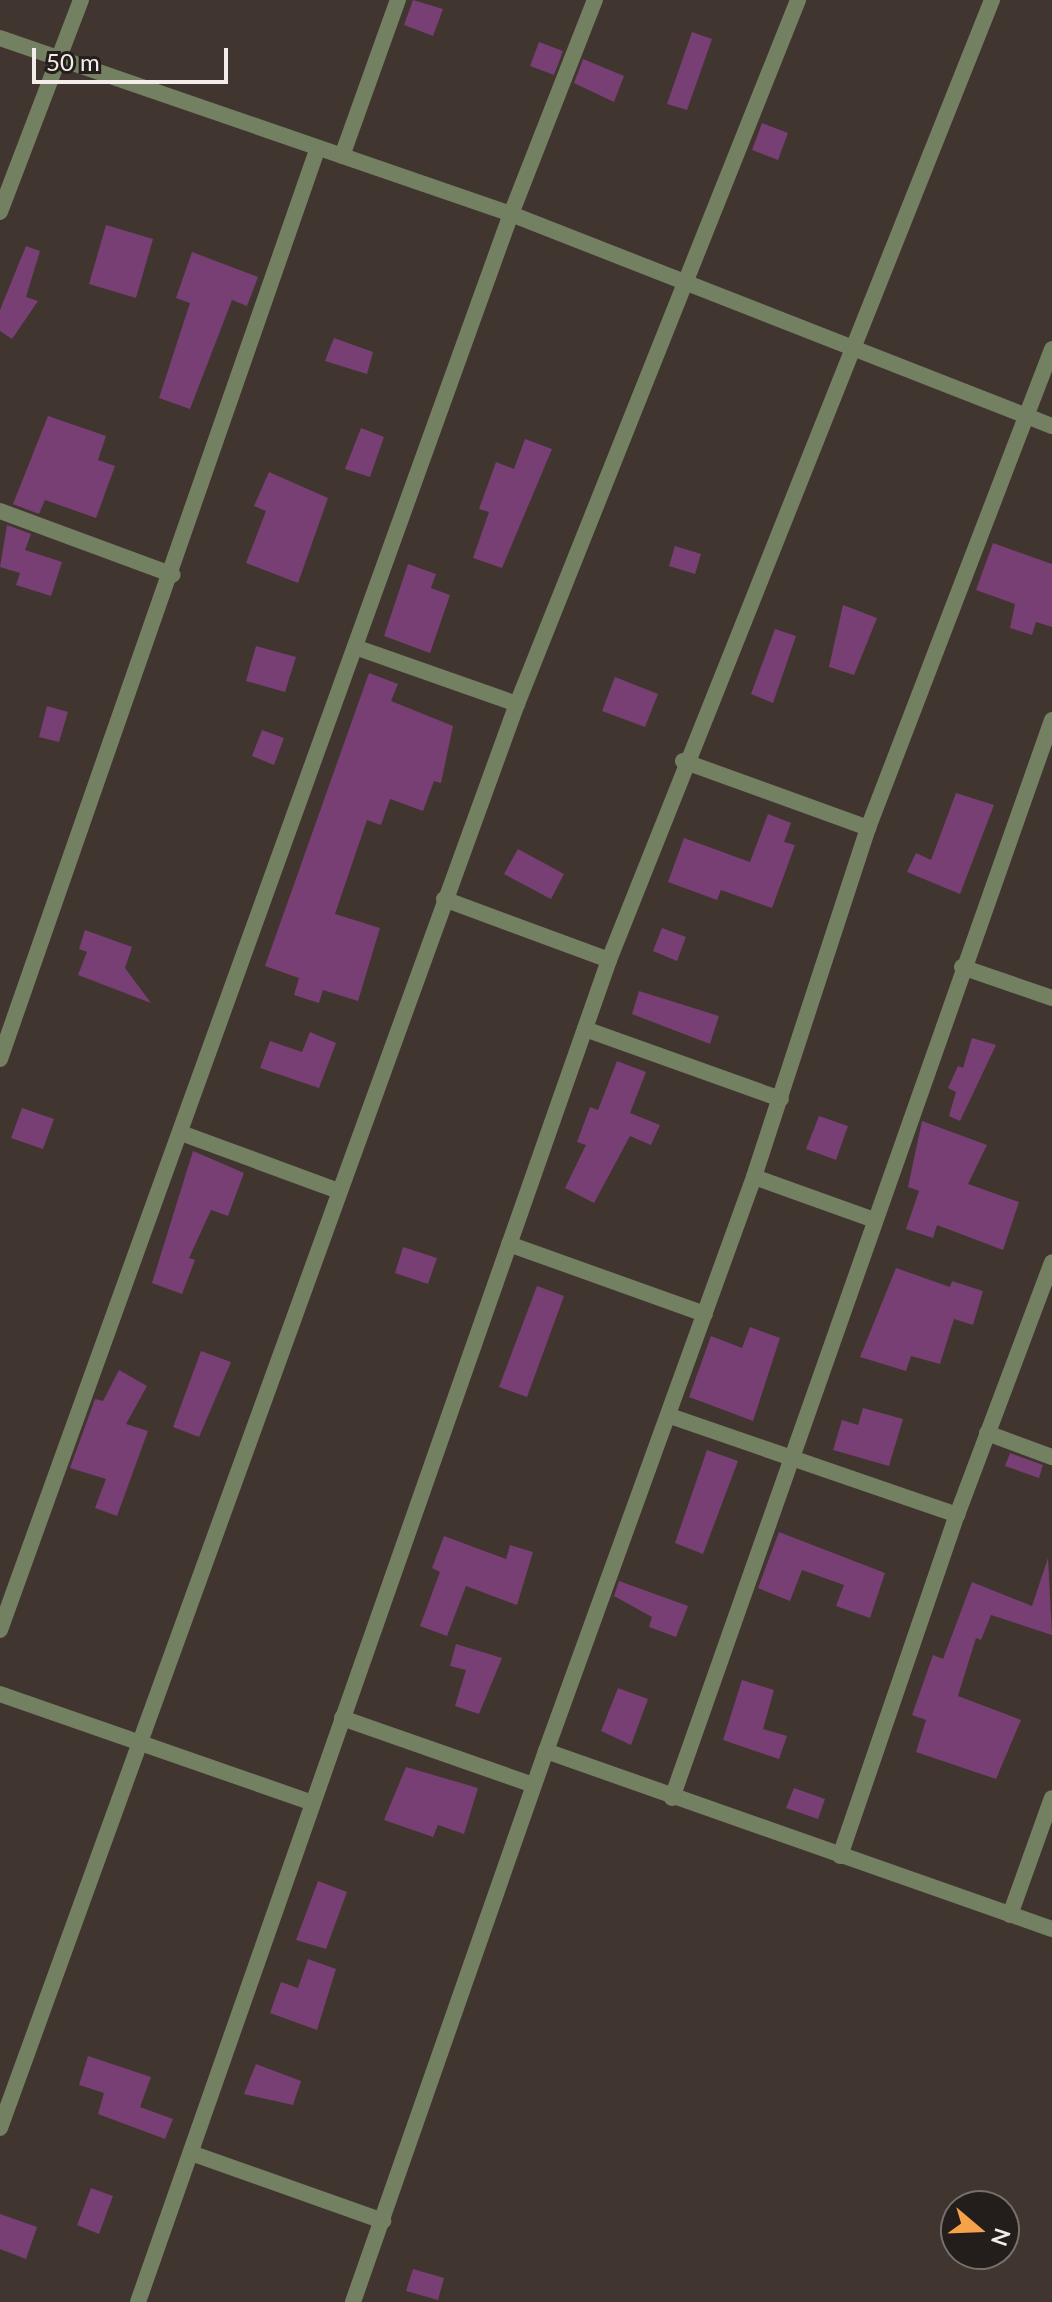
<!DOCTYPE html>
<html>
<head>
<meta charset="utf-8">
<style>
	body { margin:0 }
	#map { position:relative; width:1052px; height:2302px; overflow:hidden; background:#40352f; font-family:Lato,sans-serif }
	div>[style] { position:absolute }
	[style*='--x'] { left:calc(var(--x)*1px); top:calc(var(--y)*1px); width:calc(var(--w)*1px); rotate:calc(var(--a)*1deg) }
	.building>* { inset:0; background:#783f74 }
	.street>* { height:16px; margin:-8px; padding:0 8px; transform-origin:8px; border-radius:8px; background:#738061 }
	span { translate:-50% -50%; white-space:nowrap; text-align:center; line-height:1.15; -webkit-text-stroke:8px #231e1b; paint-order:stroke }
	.north { position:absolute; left:940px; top:2190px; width:80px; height:80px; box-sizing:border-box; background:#231e1b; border:2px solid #76706d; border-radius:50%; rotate:109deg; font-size:22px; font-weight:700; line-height:32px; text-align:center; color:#f3ece8 }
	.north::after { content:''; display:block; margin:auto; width:28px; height:36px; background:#f7a148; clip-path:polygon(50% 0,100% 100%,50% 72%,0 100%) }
	.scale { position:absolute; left:32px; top:48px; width:196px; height:36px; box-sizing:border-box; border:4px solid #f3ece8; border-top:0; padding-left:10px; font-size:24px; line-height:28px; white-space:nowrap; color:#f3ece8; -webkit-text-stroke:6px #231e1b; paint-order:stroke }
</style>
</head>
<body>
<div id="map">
	<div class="building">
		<i style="clip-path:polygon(413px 0,443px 9px,433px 36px,404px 25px)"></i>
		<i style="clip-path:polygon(692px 32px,712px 39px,687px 110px,667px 104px)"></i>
		<i style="clip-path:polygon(539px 42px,563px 51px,554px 75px,530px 66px)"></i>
		<i style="clip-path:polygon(583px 59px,624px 76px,614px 102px,574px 83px)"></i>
		<i style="clip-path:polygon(762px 123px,788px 133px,778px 160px,752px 150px)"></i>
		<i style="clip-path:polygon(106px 225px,153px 239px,136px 298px,89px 284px)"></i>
		<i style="clip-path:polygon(26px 246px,40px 251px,26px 297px,38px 301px,12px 339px,0 331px,0 310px)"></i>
		<i style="clip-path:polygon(192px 252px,258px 277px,247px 306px,232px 300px,190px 409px,159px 398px,190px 303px,176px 298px)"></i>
		<i style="clip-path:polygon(334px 338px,373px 352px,367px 374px,325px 361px)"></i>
		<i style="clip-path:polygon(48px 416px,106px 436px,98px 460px,115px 466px,96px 518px,45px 500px,39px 514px,13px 504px)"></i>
		<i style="clip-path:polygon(361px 428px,384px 437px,370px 477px,345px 469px)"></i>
		<i style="clip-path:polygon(525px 439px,552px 449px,502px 568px,473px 558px,489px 512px,479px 509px,496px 462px,514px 469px)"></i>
		<i style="clip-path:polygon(269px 472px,328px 498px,298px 583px,246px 563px,266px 511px,254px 506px)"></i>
		<i style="clip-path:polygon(7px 525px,31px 534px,25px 550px,62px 562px,51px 596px,16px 585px,20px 573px,0 567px)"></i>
		<i style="clip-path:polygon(993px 543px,1052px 564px,1052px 627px,1036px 622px,1032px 635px,1010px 628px,1015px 604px,976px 590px)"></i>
		<i style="clip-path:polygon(675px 546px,701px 554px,695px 574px,669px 566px)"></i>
		<i style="clip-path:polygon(408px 564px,436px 574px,431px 588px,450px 595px,430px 653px,384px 636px)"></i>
		<i style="clip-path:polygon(843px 605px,877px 618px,854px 675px,829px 667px)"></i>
		<i style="clip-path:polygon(775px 629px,796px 636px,773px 703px,751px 694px)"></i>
		<i style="clip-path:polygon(256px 646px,296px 657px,285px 692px,246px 681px)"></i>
		<i style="clip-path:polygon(369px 673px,398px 684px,391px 701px,453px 726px,441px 783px,434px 781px,423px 811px,390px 799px,381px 825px,367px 820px,335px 914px,380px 928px,358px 1001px,323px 990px,319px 1003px,294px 995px,299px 978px,265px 966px)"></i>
		<i style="clip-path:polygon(615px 677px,658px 694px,645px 727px,602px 711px)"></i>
		<i style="clip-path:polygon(47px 706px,68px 712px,59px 742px,39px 737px)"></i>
		<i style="clip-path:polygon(262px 730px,284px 738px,274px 765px,252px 756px)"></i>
		<i style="clip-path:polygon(956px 793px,994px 805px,960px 894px,907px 872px,916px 853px,931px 860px)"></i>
		<i style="clip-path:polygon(768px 814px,791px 823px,784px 842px,795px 845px,772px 908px,721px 890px,717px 900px,668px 882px,684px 838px,750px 862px)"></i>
		<i style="clip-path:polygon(518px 849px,564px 874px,551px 899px,504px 874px)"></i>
		<i style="clip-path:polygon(662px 928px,686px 937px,677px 961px,653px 951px)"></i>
		<i style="clip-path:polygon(85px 930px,132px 947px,125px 968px,151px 1003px,78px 975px,87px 952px,79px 949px)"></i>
		<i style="clip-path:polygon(639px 991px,719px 1016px,710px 1044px,632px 1014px)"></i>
		<i style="clip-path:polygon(310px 1032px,336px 1043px,319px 1088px,260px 1068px,270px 1041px,302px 1052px)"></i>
		<i style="clip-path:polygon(972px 1038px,996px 1045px,960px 1121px,949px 1116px,956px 1092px,948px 1088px,958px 1066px,963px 1068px)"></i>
		<i style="clip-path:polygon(617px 1061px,646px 1072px,630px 1113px,660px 1125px,651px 1145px,630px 1136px,594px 1203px,565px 1188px,586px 1145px,577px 1142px,590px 1107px,598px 1110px)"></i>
		<i style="clip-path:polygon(22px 1108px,54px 1119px,43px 1149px,11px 1138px)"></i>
		<i style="clip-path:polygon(819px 1116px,848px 1126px,836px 1160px,806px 1149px)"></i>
		<i style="clip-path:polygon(922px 1121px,987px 1145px,968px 1184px,1019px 1202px,1003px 1250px,937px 1225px,933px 1238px,906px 1229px,919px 1191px,908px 1187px)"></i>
		<i style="clip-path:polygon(193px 1151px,244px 1173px,228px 1216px,211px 1210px,189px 1258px,195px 1260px,182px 1294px,152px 1283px)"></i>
		<i style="clip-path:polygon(403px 1247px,437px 1258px,428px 1284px,395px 1273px)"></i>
		<i style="clip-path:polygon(896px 1268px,950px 1287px,952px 1281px,983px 1291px,973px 1325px,954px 1319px,940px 1364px,911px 1356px,906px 1371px,860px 1357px)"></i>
		<i style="clip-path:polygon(537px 1286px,564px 1296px,527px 1397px,499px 1387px)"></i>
		<i style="clip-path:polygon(750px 1327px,780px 1338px,753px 1421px,689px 1397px,711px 1336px,742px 1348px)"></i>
		<i style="clip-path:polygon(201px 1351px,231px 1362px,199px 1437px,173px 1427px)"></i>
		<i style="clip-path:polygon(119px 1370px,147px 1386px,126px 1424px,148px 1431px,117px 1516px,95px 1508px,106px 1479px,70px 1468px,95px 1399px,103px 1401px)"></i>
		<i style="clip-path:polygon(863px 1408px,903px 1419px,889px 1466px,833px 1450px,842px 1420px,858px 1425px)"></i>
		<i style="clip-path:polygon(707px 1450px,738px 1461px,703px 1554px,675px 1543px)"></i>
		<i style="clip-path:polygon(1010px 1453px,1043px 1465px,1039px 1478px,1005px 1466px)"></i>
		<i style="clip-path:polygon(779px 1532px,885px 1573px,870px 1618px,836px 1606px,844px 1585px,802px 1570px,790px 1601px,758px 1588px)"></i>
		<i style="clip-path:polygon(444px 1536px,506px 1559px,510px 1545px,533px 1552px,517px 1605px,466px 1586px,447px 1636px,420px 1626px,440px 1572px,432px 1568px)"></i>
		<i style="clip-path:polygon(1048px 1558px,1052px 1635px,991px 1615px,981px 1640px,976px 1638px,958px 1696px,1021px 1720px,996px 1779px,916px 1752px,926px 1720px,912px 1715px,933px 1655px,943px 1659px,972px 1582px,1032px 1606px)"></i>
		<i style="clip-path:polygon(619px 1581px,688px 1606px,676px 1637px,649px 1627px,652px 1617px,614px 1596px)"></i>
		<i style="clip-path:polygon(456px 1644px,502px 1658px,479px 1714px,455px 1706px,466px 1670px,450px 1666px)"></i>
		<i style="clip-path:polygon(742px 1680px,774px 1690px,763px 1729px,787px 1736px,779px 1759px,723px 1740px)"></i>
		<i style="clip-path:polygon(618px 1688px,648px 1699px,631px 1745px,601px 1731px)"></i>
		<i style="clip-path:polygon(406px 1767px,478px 1788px,464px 1834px,438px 1825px,433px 1837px,384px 1820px)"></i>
		<i style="clip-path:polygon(794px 1788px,825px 1799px,818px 1819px,786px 1808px)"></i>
		<i style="clip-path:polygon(318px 1881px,347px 1892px,326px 1949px,296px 1940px)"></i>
		<i style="clip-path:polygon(308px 1959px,336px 1969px,317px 2030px,270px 2013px,281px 1982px,298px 1988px)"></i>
		<i style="clip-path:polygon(88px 2056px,151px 2077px,140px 2107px,173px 2119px,165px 2139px,98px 2114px,104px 2093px,79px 2085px)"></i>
		<i style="clip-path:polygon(256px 2064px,301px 2081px,293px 2105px,244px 2094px)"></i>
		<i style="clip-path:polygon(91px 2188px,113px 2196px,99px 2234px,77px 2225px)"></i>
		<i style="clip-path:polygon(0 2214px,37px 2227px,26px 2259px,0 2249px)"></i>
		<i style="clip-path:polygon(413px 2269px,444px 2278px,438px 2300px,406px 2291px)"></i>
	</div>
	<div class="street">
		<i style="--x:0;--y:38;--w:540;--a:19"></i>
		<i style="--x:511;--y:214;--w:581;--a:21.4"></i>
		<i style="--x:342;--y:156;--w:166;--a:-70.3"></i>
		<i style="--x:0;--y:212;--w:227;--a:-69.1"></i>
		<i style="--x:1052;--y:349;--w:513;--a:111.01"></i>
		<i style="--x:868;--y:828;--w:367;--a:108.1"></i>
		<i style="--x:754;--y:1177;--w:611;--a:109.92"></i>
		<i style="--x:546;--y:1751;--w:536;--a:19.38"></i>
		<i style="--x:0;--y:511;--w:184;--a:20.3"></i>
		<i style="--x:355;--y:647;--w:172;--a:19.4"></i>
		<i style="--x:683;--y:761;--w:197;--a:19.9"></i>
		<i style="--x:444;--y:899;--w:176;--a:20.3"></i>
		<i style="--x:962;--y:967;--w:95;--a:19"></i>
		<i style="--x:585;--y:1029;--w:208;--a:19.7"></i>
		<i style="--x:0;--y:1059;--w:963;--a:-70.77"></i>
		<i style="--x:181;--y:1133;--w:165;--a:20.2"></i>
		<i style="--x:754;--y:1177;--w:124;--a:19.7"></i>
		<i style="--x:509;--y:1244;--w:208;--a:19.7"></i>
		<i style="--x:670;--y:1416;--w:304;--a:19"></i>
		<i style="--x:987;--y:1433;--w:69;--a:20.3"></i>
		<i style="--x:0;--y:1630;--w:1505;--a:-70.16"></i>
		<i style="--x:511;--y:214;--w:230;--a:-68.6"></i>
		<i style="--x:0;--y:1694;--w:329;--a:19.2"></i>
		<i style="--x:342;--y:1718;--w:202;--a:19.3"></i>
		<i style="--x:672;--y:1798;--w:1143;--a:-70.58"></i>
		<i style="--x:840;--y:1856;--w:361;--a:-71.1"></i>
		<i style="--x:957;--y:1515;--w:270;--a:-69.4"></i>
		<i style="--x:1010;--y:1915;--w:124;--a:-70.3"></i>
		<i style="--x:0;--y:2128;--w:1515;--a:-70.05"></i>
		<i style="--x:517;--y:704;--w:758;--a:-68.24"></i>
		<i style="--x:191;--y:2153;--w:204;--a:19.5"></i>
		<i style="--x:138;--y:2302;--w:1422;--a:-70.66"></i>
		<i style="--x:609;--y:960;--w:1034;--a:-68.25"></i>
		<i style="--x:353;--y:2302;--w:584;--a:-70.7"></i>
	</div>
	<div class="north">N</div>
	<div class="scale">50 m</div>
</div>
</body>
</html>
